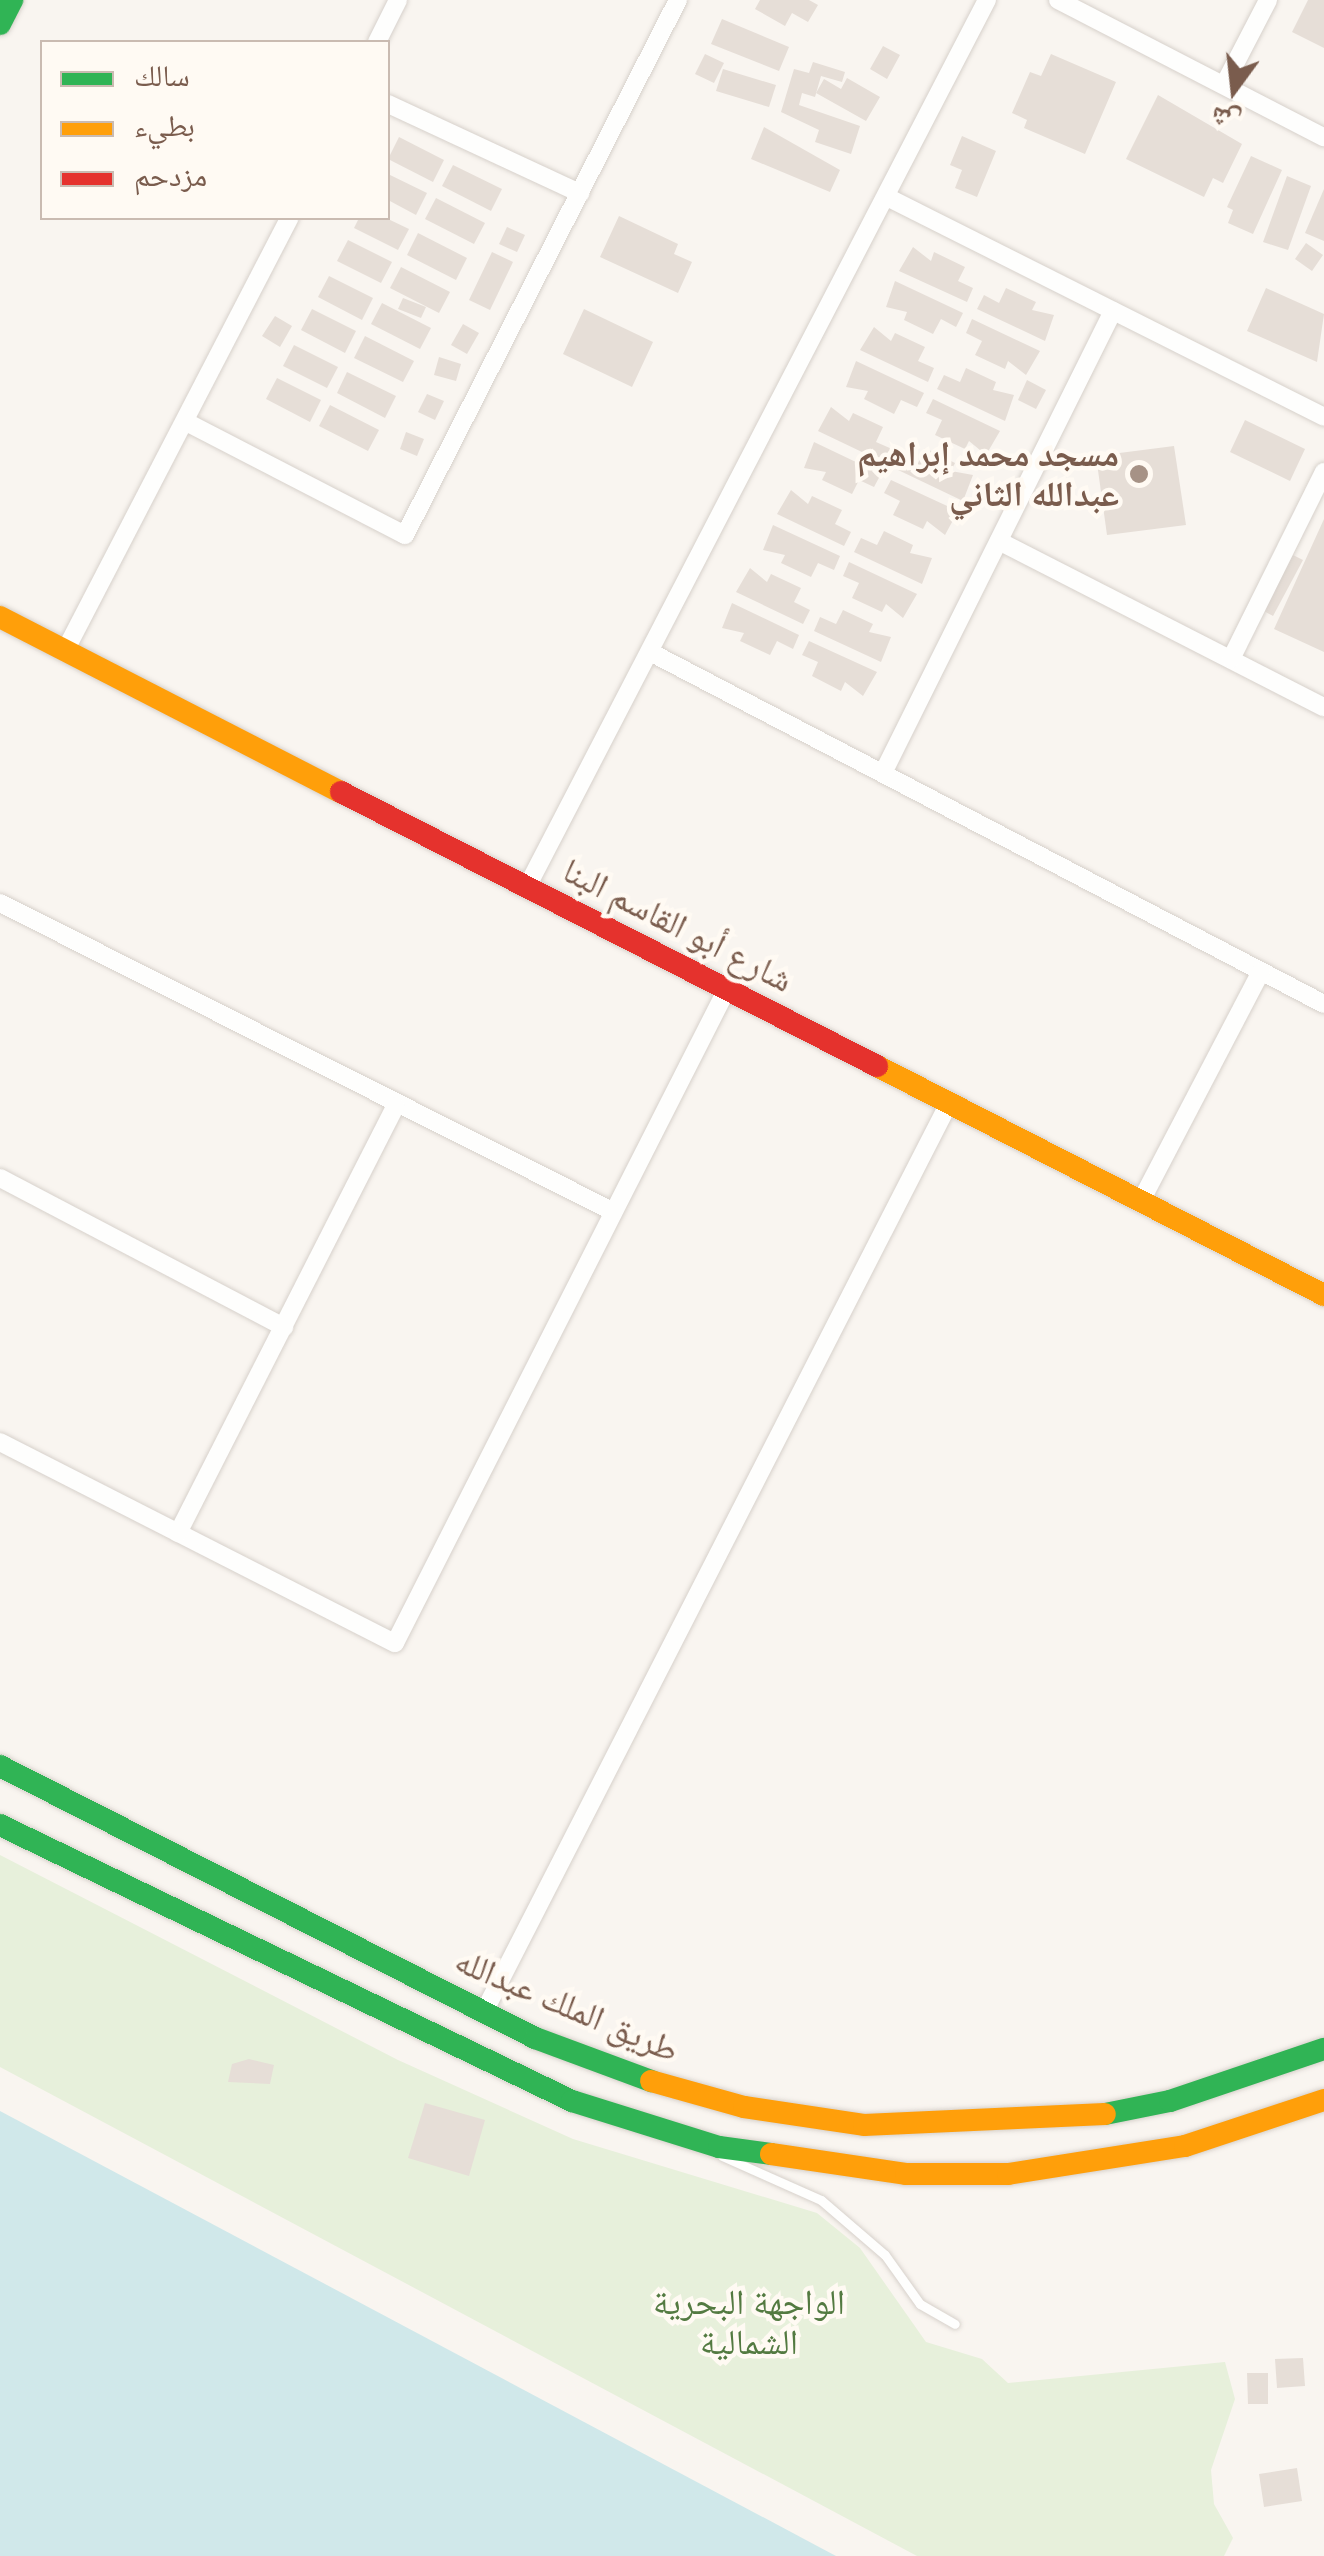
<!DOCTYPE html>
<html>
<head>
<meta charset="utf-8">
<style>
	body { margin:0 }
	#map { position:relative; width:1324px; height:2556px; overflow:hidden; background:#f9f5f0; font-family:Raleway,"Noto Naskh Arabic",sans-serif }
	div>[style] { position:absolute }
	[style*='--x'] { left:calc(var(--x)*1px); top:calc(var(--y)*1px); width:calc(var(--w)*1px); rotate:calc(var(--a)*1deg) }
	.green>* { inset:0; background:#e7f0db }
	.water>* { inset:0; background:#d0e8ea }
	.building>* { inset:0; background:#e6ded7 }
	.roads { filter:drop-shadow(0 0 2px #d7d1cb) drop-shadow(0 0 2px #d7d1cb) }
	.lane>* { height:9px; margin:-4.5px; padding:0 4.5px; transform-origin:4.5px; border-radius:4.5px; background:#fefefd }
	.street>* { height:18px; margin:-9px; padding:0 9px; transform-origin:9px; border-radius:9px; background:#fefefd }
	.fast>* { height:22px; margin:-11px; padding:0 11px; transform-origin:11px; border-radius:11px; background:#30b455 }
	.slow>* { height:22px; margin:-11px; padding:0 11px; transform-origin:11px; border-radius:11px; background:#ff9f0a }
	.jam>* { height:22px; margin:-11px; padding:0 11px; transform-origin:11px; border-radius:11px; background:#e5322d }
	.dots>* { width:28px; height:28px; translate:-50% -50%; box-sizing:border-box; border:5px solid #fffaf3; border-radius:50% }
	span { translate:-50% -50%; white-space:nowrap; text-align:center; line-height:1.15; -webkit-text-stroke:9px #fffaf3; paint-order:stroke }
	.poi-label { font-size:35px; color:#7a5c4d; font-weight:700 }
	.right { translate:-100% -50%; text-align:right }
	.street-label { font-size:35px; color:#7a5c4d }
	.park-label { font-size:35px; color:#537a41 }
	.legend { position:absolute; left:40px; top:40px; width:350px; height:180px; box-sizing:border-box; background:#fffaf3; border:2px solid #cabbb1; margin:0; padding:12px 18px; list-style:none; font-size:30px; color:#7a5c4d }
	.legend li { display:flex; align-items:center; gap:20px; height:50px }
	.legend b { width:50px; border:2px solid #cabbb1 }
	.north { position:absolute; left:1184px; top:40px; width:100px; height:100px; -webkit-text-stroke:8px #fffaf3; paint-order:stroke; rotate:195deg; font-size:28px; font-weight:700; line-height:40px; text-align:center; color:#7a5c4d }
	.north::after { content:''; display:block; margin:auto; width:35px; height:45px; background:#7a5c4d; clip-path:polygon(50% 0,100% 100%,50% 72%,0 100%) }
</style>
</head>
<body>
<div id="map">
	<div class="green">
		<i style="clip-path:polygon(0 1855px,398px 2060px,573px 2139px,817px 2213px,860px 2248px,926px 2342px,982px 2359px,1008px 2383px,1225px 2362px,1235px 2399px,1211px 2470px,1214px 2504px,1233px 2538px,1224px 2556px,917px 2556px,0 2067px)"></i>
	</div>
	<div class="water">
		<i style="clip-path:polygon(0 2111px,836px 2556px,0 2556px)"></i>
	</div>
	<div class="building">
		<i style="clip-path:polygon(760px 0,809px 0,818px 5px,808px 22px,792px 13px,785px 26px,755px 9px)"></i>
		<i style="clip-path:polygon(1308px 0,1324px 0,1324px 48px,1292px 32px)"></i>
		<i style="clip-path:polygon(722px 19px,789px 47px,779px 71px,711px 44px)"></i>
		<i style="clip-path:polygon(883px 46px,900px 55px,887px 79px,870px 69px)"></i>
		<i style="clip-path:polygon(705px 54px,724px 63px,714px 83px,695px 74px)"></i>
		<i style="clip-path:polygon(1051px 54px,1116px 82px,1085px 154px,1024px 128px,1027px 120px,1012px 113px,1030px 72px,1041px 76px)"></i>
		<i style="clip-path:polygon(813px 62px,845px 72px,842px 82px,821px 76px,815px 97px,802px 93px,799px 105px,860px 126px,851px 154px,815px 142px,819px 130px,781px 112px,794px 69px,809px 73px)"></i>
		<i style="clip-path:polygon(723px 69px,776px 85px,769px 107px,716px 91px)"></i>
		<i style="clip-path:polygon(847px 78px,880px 97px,866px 121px,816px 93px,824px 79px,841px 89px)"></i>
		<i style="clip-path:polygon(1158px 95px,1242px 144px,1223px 183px,1213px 178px,1204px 197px,1126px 159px)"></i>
		<i style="clip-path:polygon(764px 127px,840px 170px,830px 192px,751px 159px)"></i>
		<i style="clip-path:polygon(962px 136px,996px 151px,977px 197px,955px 188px,962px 170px,950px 165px)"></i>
		<i style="clip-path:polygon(399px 137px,444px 160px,433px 182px,388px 159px)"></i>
		<i style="clip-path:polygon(1251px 156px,1282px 170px,1253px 234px,1228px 223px,1233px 210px,1227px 207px)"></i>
		<i style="clip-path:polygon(453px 165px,502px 189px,491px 211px,442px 186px)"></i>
		<i style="clip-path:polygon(388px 174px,427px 193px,416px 215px,388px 200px)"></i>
		<i style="clip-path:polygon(1287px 176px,1311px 186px,1288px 250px,1263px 242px)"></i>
		<i style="clip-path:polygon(1324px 189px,1324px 241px,1305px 233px)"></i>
		<i style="clip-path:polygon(436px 198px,485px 223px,474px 244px,425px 219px)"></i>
		<i style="clip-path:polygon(619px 216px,678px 244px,674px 254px,692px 262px,678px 293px,600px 257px)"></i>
		<i style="clip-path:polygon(359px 218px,386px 218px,409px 229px,398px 250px,354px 228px)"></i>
		<i style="clip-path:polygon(507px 227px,525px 235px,517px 252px,499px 244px)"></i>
		<i style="clip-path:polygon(418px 233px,467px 258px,456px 280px,407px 255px)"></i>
		<i style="clip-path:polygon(348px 240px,392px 262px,381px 283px,337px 261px)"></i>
		<i style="clip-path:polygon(1306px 243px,1323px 255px,1312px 271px,1295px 259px)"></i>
		<i style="clip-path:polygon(913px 247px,931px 261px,934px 252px,965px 267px,958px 281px,973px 288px,967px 302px,899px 271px)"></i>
		<i style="clip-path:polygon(492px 252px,513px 262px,490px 310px,469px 300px)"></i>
		<i style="clip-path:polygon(401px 267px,450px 292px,439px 313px,390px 288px)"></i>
		<i style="clip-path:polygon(329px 276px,373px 298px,362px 320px,318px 297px)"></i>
		<i style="clip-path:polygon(895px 281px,963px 313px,956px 327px,941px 319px,933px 334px,904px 320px,907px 312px,886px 307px)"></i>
		<i style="clip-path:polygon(1006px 288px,1036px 302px,1032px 310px,1054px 315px,1045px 341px,977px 309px,984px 295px,999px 303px)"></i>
		<i style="clip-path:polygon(1266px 288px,1324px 314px,1317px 362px,1247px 331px)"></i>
		<i style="clip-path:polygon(403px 298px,426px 307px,421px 318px,398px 309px)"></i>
		<i style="clip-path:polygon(382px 303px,431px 328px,420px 349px,371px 324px)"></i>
		<i style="clip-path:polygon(312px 309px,356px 331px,345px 353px,301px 330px)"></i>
		<i style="clip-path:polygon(584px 309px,653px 342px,632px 387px,563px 354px)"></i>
		<i style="clip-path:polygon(275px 316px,292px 326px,280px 347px,262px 336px)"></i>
		<i style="clip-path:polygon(972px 319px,1040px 351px,1026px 375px,1008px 361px,1005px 369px,975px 355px,982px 341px,966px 333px)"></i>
		<i style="clip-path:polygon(463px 324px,479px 333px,467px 354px,451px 345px)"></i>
		<i style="clip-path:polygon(874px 327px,891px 341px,895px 333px,925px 347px,918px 361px,934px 368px,928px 382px,860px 350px)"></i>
		<i style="clip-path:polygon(365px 336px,414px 361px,403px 382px,354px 358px)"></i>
		<i style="clip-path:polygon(294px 345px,338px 367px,327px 388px,283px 366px)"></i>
		<i style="clip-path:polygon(439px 357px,461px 364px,456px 381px,434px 375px)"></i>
		<i style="clip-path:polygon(856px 361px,924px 393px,917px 407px,901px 400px,894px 414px,864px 399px,868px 391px,846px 387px)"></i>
		<i style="clip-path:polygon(966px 368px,996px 382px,993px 390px,1014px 395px,1005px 421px,937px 389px,944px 375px,960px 382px)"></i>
		<i style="clip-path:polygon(347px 372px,396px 396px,385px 418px,337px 393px)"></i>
		<i style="clip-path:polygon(277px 378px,321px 400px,310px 422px,266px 399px)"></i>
		<i style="clip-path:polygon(1027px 380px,1046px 390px,1036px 409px,1018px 400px)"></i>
		<i style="clip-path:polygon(427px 394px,444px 401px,435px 420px,418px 412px)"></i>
		<i style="clip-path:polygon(933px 399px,1000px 431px,986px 455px,969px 441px,965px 449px,935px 435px,942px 420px,926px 413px)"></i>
		<i style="clip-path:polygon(330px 405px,379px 430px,368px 451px,319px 426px)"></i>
		<i style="clip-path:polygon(831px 407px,849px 421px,853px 413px,883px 427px,876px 442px,892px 449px,885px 463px,818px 431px)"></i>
		<i style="clip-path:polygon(1245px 420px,1305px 449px,1290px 481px,1230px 452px)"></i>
		<i style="clip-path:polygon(406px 432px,424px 439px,417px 456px,400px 449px)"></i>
		<i style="clip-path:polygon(814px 442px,881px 474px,874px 487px,859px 480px,852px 494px,822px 480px,826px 472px,804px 468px)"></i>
		<i style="clip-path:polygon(1174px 446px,1186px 525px,1107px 535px,1096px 456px)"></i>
		<i style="clip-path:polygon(925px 448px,955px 463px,951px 471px,973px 475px,963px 501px,896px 469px,902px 455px,918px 463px)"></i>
		<i style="clip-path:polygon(891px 480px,958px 511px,945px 535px,927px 521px,923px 529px,893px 515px,900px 501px,884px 493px)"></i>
		<i style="clip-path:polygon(791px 490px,808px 504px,812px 496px,842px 510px,835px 524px,851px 532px,844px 546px,777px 514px)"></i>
		<i style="clip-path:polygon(1324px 519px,1324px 652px,1274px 629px)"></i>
		<i style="clip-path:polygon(773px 525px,840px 556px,834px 570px,818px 563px,811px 577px,781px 563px,785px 555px,763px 550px)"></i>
		<i style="clip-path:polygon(884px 531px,913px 545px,910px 553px,932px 558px,922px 584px,854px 552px,861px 538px,877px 545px)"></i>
		<i style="clip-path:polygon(1283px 550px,1303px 560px,1273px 616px,1264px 611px)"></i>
		<i style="clip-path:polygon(849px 562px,917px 594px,903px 618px,886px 604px,882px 612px,852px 598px,859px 583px,843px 576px)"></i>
		<i style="clip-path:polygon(750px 568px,767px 582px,771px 574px,801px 588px,794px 602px,810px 610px,803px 624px,736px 592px)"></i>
		<i style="clip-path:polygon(732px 603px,799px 635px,793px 649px,777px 641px,770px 655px,740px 641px,744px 633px,722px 628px)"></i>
		<i style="clip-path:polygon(843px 610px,873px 624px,869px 632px,891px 637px,881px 662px,814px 631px,820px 617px,836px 624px)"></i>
		<i style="clip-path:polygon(809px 641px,877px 672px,863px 696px,845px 682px,841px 691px,812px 676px,818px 662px,802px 655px)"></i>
		<i style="clip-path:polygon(249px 2059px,274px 2065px,270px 2084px,228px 2082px,232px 2064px)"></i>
		<i style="clip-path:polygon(425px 2103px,485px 2120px,469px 2176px,408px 2158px)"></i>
		<i style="clip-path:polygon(1303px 2358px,1305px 2386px,1277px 2388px,1275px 2359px)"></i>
		<i style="clip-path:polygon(1247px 2373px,1268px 2373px,1268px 2404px,1248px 2404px)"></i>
		<i style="clip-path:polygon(1297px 2468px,1302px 2501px,1264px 2507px,1259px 2474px)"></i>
	</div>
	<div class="roads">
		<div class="lane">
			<i style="--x:722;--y:2156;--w:108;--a:24"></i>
			<i style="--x:821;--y:2200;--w:84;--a:40.7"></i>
			<i style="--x:885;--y:2255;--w:60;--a:54.5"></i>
			<i style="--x:920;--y:2304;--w:40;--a:29.7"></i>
		</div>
		<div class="street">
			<i style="--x:1058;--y:0;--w:299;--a:27.3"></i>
			<i style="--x:377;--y:42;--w:47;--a:-63.4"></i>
			<i style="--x:1224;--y:85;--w:96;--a:-62.6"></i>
			<i style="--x:388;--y:104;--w:212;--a:24.9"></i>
			<i style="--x:887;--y:197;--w:489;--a:26.7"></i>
			<i style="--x:186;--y:422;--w:246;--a:27.3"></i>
			<i style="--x:405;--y:535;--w:601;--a:-62.97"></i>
			<i style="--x:999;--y:541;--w:365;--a:27.1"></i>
			<i style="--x:65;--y:651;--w:488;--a:-62.6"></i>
			<i style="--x:650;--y:652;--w:760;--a:27.58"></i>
			<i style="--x:1231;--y:659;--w:209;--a:-63.6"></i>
			<i style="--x:883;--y:773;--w:516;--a:-63.53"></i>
			<i style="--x:527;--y:887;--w:999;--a:-62.59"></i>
			<i style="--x:0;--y:903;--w:685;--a:26.71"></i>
			<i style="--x:0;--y:1178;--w:321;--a:27.7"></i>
			<i style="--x:1141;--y:1201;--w:259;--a:-62.4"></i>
			<i style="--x:0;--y:1442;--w:443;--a:27"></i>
			<i style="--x:395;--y:1643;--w:733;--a:-63.09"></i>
			<i style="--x:178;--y:1533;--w:479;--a:-63"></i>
			<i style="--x:484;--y:2012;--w:1021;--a:-62.91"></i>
		</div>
		<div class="fast">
			<i style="--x:0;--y:24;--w:27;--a:-63"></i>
			<i style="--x:0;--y:1766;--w:600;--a:26.95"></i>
			<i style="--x:535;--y:2038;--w:124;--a:20.3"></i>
			<i style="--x:0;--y:1825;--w:635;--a:25.76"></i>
			<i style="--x:572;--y:2101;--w:154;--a:17.4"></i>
			<i style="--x:719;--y:2147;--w:52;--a:7.7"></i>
			<i style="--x:1105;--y:2114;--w:66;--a:-11.3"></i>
			<i style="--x:1170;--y:2101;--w:163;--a:-18.7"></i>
		</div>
		<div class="slow">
			<i style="--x:0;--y:617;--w:383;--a:27.2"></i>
			<i style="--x:877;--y:1066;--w:502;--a:27.13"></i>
			<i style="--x:651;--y:2081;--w:97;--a:15.6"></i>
			<i style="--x:744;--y:2107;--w:121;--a:8.5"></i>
			<i style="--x:864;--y:2125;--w:241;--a:-2.6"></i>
			<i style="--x:771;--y:2154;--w:136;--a:8.4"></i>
			<i style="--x:906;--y:2174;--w:102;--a:0"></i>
			<i style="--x:1008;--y:2174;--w:179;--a:-9"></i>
			<i style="--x:1185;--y:2146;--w:146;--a:-18.3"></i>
		</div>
		<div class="jam">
			<i style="--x:341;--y:792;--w:602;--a:27.08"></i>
		</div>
	</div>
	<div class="dots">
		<i style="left:1139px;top:474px;background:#a69286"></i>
	</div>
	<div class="poi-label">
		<span class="right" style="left:1119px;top:474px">مسجد محمد إبراهيم<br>عبدالله الثاني</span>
	</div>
	<div class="street-label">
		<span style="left:678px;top:925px;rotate:27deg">شارع أبو القاسم البنا</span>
		<span style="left:567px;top:2005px;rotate:23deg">طريق الملك عبدالله</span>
	</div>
	<div class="park-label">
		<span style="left:749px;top:2322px">الواجهة البحرية<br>الشمالية</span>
	</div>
	<ul class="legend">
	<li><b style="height:12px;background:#30b455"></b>سالك</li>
	<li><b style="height:12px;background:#ff9f0a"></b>بطيء</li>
	<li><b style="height:12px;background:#e5322d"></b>مزدحم</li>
	</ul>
	<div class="north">ش</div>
</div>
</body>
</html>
